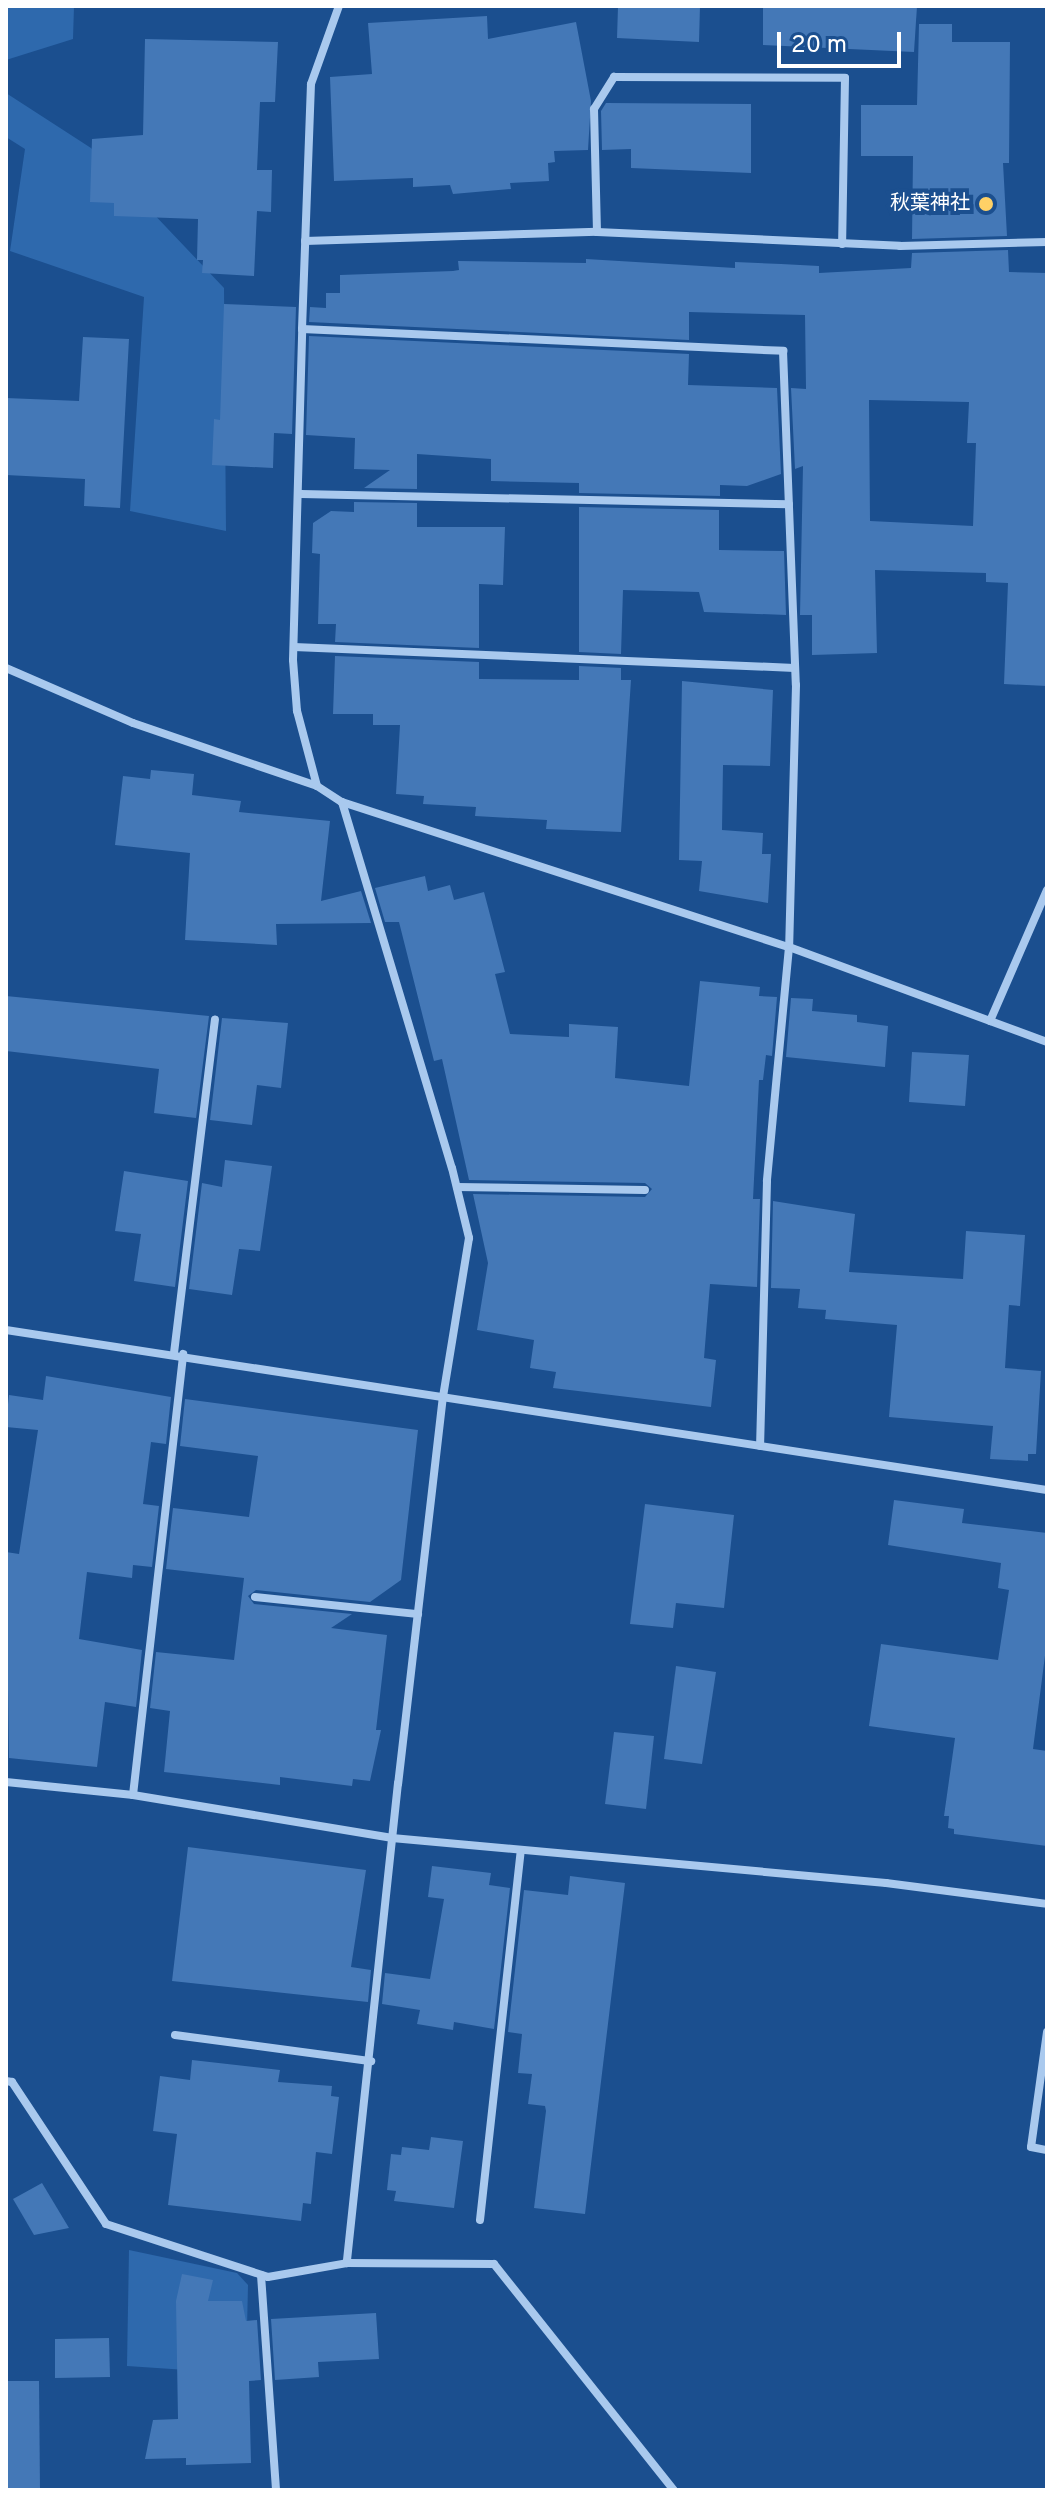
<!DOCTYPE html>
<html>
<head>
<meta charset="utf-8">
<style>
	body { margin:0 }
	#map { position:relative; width:1053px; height:2496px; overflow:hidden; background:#1b4f8f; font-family:Overpass,"Noto Sans JP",sans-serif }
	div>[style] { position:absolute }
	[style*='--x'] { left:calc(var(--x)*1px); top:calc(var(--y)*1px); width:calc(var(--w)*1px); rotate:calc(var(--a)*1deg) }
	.green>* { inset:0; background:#2e69ad }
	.building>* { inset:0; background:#4478b7 }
	.street>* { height:8px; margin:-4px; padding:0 4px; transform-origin:4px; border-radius:4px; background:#a9c9ee }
	.dots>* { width:22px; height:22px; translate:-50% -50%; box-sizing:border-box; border:4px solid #1b4f8f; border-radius:50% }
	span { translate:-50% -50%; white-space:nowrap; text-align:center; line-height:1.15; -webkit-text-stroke:8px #1b4f8f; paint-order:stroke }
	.poi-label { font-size:20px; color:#fff }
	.right { translate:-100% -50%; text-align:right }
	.frame { position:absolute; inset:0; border:8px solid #fff; pointer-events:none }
	.scale { position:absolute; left:777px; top:32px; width:124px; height:36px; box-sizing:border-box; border:4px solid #fff; border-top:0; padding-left:10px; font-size:24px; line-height:28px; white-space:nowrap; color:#fff; -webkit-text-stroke:6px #1b4f8f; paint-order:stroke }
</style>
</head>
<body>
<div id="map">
	<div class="green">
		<i style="clip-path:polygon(6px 6px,74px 6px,73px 39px,6px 60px)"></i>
		<i style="clip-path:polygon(6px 93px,91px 148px,224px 288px,226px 531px,130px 511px,144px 297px,10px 251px,25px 149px,6px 137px)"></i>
		<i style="clip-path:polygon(129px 2250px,237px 2273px,248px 2285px,246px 2374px,127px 2366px)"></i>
	</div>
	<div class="building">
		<i style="clip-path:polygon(618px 6px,700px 6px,699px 42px,617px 38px)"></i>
		<i style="clip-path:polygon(763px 6px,917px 6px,914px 52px,763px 45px)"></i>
		<i style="clip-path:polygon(487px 16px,488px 39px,576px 22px,591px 101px,588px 150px,554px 151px,555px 162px,548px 163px,549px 181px,510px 183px,511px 189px,453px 194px,450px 185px,413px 187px,413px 178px,334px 181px,330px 77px,372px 74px,368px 23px)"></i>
		<i style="clip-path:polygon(919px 24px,952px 24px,952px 42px,1010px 42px,1009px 163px,1003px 163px,1007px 236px,912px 239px,913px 156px,861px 156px,861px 105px,917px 105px)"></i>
		<i style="clip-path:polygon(145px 39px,278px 42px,275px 102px,260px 102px,257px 170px,272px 170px,271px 212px,257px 211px,254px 276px,202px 273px,203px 260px,197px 260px,198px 219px,114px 216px,114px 203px,90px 202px,92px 139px,143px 135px)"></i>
		<i style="clip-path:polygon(606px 103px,751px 104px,751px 173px,631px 168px,631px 149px,602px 150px,601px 111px)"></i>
		<i style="clip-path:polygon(evenodd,1008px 250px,1009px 272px,1047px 273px,1047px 686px,1004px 684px,1008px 583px,986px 582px,986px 573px,875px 570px,877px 653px,812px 655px,812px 615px,800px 615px,803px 466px,795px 469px,791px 388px,806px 389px,805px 315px,689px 312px,689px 340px,309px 322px,310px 307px,326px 308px,326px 293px,340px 293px,340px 275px,453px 271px,459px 270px,458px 261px,586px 263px,586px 259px,735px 268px,735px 262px,781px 264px,819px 266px,819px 273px,911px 268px,912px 253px,1008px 250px,869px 400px,969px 402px,967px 443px,976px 443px,973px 526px,870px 521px,869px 400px)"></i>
		<i style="clip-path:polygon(224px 304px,296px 307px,292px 434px,274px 433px,273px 468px,212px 465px,214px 419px,220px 420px)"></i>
		<i style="clip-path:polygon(309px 336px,689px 354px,688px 385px,777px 388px,781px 474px,747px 486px,720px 485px,720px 496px,579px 493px,579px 483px,491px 481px,491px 459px,417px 454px,417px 489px,364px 488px,390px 470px,354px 469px,355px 438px,306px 435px)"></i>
		<i style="clip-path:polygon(83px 337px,129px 339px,120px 508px,84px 506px,85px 479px,6px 475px,6px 398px,79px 401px)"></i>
		<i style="clip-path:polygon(354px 502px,417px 503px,417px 527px,505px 527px,503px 585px,479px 584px,479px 648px,335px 642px,336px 624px,318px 624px,320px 554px,312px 553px,313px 523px,331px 511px,354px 512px)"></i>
		<i style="clip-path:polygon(579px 507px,719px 510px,719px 550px,784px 551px,786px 615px,704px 612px,699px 592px,623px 590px,621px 654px,579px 652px)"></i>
		<i style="clip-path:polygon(335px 656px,479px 662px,479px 679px,579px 680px,579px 666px,621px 668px,621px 680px,631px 680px,621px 832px,546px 829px,547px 820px,475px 816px,476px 807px,423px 804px,424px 796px,396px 794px,400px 725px,373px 725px,373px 714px,333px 714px)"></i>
		<i style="clip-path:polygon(682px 681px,773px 690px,770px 766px,723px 765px,722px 830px,763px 833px,762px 854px,771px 854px,768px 903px,699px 891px,702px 861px,679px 860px)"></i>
		<i style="clip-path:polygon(151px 770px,194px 774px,192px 795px,241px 801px,239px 812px,330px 821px,321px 901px,361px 891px,371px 923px,276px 924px,277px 945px,185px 940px,190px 853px,115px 845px,123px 776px,150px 779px)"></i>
		<i style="clip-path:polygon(425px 876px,428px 891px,450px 885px,454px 900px,484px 892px,505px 972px,495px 974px,510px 1034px,569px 1037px,569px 1024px,618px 1027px,615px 1078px,689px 1086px,700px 981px,760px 987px,759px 996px,777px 997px,772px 1056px,766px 1055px,763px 1080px,759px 1080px,753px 1199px,760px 1199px,757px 1287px,710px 1284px,704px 1358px,716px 1360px,711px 1407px,553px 1388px,556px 1372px,530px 1368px,534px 1340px,477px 1330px,488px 1263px,473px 1194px,645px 1197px,652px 1189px,645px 1183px,469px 1180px,442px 1059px,434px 1061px,399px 922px,385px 922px,375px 888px)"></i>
		<i style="clip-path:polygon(6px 996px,209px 1016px,196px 1118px,154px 1113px,159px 1069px,6px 1051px)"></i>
		<i style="clip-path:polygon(791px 998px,813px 999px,812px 1011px,857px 1015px,857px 1022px,888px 1026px,885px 1067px,786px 1057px)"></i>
		<i style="clip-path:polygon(222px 1018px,288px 1023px,281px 1088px,257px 1085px,252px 1125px,210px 1120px)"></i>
		<i style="clip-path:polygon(912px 1052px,969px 1055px,965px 1106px,909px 1102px)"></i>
		<i style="clip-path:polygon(225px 1160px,272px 1166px,260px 1251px,239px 1249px,232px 1295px,189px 1289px,202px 1183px,222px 1187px)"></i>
		<i style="clip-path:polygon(124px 1171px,188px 1181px,175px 1287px,134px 1281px,141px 1234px,115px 1231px)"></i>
		<i style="clip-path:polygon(773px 1201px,855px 1214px,849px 1272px,963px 1279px,966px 1231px,1025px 1235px,1020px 1306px,1009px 1305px,1005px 1368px,1041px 1371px,1036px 1454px,1028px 1454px,1028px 1461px,990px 1459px,993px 1426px,889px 1417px,897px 1325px,825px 1319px,826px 1310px,798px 1308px,800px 1289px,771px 1288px)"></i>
		<i style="clip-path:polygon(46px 1376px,171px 1397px,166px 1444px,151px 1442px,143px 1504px,159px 1506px,152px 1567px,133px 1565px,132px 1578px,87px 1572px,79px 1639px,142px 1650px,136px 1707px,105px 1702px,97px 1767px,9px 1758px,6px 1552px,19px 1554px,38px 1430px,6px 1427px,6px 1422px,9px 1395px,43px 1400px)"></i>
		<i style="clip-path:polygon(185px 1399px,418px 1430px,401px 1580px,370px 1602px,256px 1590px,248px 1596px,254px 1604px,352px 1614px,331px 1628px,387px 1635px,376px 1730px,381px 1730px,370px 1781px,353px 1779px,352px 1786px,280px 1777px,280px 1785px,164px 1772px,170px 1711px,150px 1708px,156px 1652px,234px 1660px,244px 1578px,166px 1569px,173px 1508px,249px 1517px,258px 1456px,180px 1446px)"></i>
		<i style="clip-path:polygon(894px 1500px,964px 1509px,962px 1523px,1047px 1533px,1047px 1640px,1033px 1749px,1047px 1751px,1047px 1846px,954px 1834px,954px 1829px,948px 1828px,949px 1816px,944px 1816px,955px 1738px,869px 1726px,881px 1644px,998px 1660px,1009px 1590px,998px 1588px,1001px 1563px,888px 1545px)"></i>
		<i style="clip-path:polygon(645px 1504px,734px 1515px,724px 1608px,676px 1603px,673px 1628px,630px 1624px)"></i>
		<i style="clip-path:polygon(676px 1666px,716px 1672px,702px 1764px,664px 1759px)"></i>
		<i style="clip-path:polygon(614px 1732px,654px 1736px,646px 1809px,605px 1804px)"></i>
		<i style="clip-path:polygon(188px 1847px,366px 1870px,351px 1967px,371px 1970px,368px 2002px,172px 1981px)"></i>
		<i style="clip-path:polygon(432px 1866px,491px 1873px,489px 1885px,510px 1888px,494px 2029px,454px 2022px,453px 2030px,417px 2024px,420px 2010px,382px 2004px,385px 1973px,430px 1979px,444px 1899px,428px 1897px)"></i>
		<i style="clip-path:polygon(570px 1876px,625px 1883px,585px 2214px,534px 2208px,546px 2111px,545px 2106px,528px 2104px,532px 2074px,518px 2073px,522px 2034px,508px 2032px,524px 1890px,568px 1895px)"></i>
		<i style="clip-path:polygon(192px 2060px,280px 2070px,278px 2082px,332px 2086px,331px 2096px,339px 2097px,332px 2154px,316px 2152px,311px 2204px,303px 2203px,301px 2221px,168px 2205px,177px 2134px,153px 2131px,160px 2076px,190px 2080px)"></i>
		<i style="clip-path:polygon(431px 2137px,463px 2141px,454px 2208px,394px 2201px,396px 2191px,387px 2190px,391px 2154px,401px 2155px,402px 2147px,429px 2150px)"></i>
		<i style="clip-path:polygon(42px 2183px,69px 2228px,34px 2235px,13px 2199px)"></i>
		<i style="clip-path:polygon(182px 2274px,213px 2280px,208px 2301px,242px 2301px,246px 2321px,257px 2320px,261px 2380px,249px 2381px,251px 2463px,186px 2465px,186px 2458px,145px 2459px,153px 2420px,178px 2419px,176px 2301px)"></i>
		<i style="clip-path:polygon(376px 2313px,379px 2359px,318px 2362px,319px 2377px,275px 2380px,271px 2319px)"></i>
		<i style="clip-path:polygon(109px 2338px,110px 2377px,55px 2378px,55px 2339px)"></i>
		<i style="clip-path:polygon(6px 2381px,39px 2381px,40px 2490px,6px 2490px)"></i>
	</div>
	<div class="street">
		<i style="--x:597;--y:232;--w:123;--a:-91.4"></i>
		<i style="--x:594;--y:109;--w:38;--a:-58"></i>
		<i style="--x:614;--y:77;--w:231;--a:0.2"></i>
		<i style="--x:845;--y:78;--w:166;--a:91"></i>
		<i style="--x:305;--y:241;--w:292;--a:-1.8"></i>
		<i style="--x:597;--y:232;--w:303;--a:2.6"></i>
		<i style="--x:900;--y:246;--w:147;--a:-1.6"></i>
		<i style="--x:302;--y:329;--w:482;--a:2.6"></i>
		<i style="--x:783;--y:351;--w:334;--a:87.8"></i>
		<i style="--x:796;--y:685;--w:262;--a:91.5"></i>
		<i style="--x:789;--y:947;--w:235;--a:95.4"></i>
		<i style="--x:767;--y:1181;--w:265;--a:91.5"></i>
		<i style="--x:301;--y:494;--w:488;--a:1.2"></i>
		<i style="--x:294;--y:647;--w:501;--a:2.4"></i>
		<i style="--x:6;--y:668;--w:138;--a:23.4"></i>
		<i style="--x:133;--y:723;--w:194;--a:18.9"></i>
		<i style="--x:317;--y:786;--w:30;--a:33"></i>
		<i style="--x:342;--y:802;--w:470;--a:18"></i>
		<i style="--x:789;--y:947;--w:275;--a:20.2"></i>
		<i style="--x:317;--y:786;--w:78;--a:-104.9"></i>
		<i style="--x:297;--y:711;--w:51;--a:-94.5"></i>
		<i style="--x:293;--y:660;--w:331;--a:-88.4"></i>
		<i style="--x:302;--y:329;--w:245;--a:-87.9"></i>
		<i style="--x:311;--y:84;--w:83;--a:-70.3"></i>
		<i style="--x:342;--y:802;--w:382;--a:73.3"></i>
		<i style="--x:452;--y:1168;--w:72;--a:76.3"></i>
		<i style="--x:469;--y:1238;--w:160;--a:99.3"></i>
		<i style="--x:443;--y:1396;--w:390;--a:96.6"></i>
		<i style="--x:398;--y:1783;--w:483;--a:96.1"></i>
		<i style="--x:990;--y:1021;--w:143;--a:-66.5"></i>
		<i style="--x:457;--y:1187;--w:188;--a:0.9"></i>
		<i style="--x:6;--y:1330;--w:1053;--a:8.74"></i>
		<i style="--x:174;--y:1353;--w:336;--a:-83"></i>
		<i style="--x:255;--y:1597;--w:164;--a:6"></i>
		<i style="--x:6;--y:1782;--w:128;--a:5.8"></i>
		<i style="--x:133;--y:1795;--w:263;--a:9.4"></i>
		<i style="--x:392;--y:1838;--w:496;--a:5.2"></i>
		<i style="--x:886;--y:1883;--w:162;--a:7.4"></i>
		<i style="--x:133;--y:1795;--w:444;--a:-83.5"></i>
		<i style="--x:1047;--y:2032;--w:116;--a:97.9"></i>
		<i style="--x:1031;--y:2147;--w:16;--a:11"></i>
		<i style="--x:175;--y:2035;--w:198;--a:7.6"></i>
		<i style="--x:6;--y:2081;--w:6;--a:9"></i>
		<i style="--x:12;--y:2082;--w:170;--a:56.5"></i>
		<i style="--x:106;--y:2224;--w:170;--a:18.1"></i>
		<i style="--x:268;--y:2277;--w:80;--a:-10"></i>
		<i style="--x:347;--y:2263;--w:147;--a:0.4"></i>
		<i style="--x:494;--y:2264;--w:289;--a:51.5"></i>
		<i style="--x:480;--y:2220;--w:371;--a:-83.7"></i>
		<i style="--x:261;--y:2275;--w:216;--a:86"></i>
	</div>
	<div class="dots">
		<i style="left:986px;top:204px;background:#ffd166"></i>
	</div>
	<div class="poi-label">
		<span class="right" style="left:970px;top:204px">秋葉神社</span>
	</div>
	<div class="frame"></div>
	<div class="scale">20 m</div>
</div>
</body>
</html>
